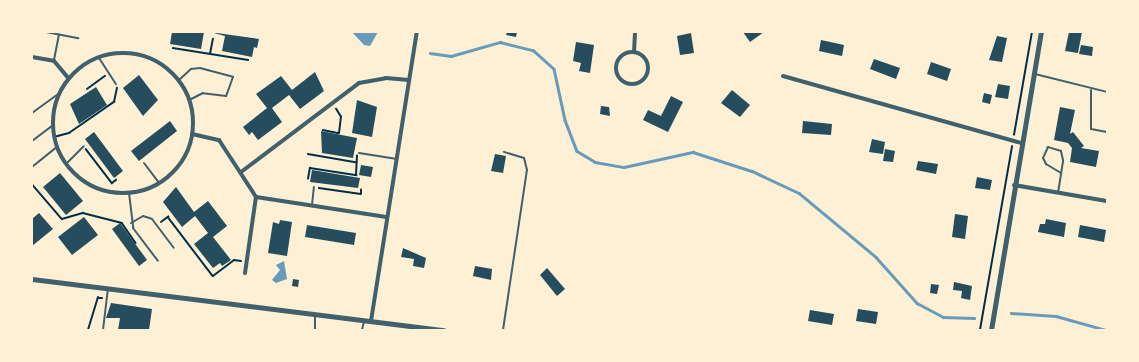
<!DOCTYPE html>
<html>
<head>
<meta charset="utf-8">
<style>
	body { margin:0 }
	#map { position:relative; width:1139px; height:362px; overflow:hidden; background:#fdf0d5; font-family:"DejaVu Sans",sans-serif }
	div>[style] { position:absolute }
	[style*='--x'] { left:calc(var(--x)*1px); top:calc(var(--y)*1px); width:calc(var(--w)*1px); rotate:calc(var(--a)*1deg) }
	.water>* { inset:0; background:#669bbc }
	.stream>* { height:2.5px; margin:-1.25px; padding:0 1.25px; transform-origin:1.25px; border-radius:1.25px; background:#669bbc }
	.building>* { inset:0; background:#264d5e }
	.path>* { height:1.5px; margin:-0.75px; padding:0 0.75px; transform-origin:0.75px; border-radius:0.75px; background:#003049 }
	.service>* { height:2px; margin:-1px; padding:0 1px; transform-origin:1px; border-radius:1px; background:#3f606c }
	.minor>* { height:4px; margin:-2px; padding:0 2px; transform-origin:2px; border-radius:2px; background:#3f606c }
	.minor>.ring { margin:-2px; padding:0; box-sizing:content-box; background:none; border:4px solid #3f606c; border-radius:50% }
	.tertiary>* { height:5px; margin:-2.5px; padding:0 2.5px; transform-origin:2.5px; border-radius:2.5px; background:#3f606c }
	span { translate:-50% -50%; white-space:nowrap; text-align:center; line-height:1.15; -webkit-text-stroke:3px #fdf0d5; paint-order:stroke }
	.frame { position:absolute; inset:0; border:33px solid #fdf0d5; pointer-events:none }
</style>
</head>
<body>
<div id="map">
	<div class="water">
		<i style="clip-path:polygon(352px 32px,378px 32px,370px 46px,364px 45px)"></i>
		<i style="clip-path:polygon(284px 261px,287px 279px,276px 283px,272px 280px,280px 270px,276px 265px)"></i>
	</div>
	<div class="stream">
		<i style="--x:430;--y:53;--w:21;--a:8"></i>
		<i style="--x:451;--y:56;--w:51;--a:-15.9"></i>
		<i style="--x:500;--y:42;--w:34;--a:14"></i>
		<i style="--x:533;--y:50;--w:28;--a:42"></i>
		<i style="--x:554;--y:69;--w:52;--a:77.8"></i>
		<i style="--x:565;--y:120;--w:33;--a:69"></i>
		<i style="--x:577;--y:151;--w:21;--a:31"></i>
		<i style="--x:595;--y:162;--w:29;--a:10"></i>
		<i style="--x:624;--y:167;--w:71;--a:-12.3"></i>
		<i style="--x:693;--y:152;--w:62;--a:17.9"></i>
		<i style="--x:752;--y:171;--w:52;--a:25.1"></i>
		<i style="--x:799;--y:193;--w:100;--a:39.7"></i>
		<i style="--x:876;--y:257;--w:62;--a:48.3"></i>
		<i style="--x:917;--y:303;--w:30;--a:28"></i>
		<i style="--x:943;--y:317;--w:31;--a:2"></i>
		<i style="--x:1011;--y:313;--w:45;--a:3.8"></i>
		<i style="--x:1056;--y:316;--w:52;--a:15.6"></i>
	</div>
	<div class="building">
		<i style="clip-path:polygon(172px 32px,204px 32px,201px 49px,170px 44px)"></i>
		<i style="clip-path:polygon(210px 32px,259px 39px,257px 48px,254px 47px,252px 57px,222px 51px,225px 36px)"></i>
		<i style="clip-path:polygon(507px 32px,517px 32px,516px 37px,506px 35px)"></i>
		<i style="clip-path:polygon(743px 32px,764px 32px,750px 42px)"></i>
		<i style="clip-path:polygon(1069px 32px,1082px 32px,1078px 53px,1065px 51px)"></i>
		<i style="clip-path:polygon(691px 33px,694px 53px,680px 55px,677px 36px)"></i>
		<i style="clip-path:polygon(997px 36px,1007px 38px,1002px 62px,989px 60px)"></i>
		<i style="clip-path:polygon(821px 40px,844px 45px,842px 56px,819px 51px)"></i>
		<i style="clip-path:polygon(576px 42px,594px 45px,590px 73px,579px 71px,581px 63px,573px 61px)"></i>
		<i style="clip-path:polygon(1081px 45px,1093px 47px,1092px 56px,1079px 54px)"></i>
		<i style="clip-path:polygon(874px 59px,900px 68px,896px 79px,870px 69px)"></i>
		<i style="clip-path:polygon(931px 62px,951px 69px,947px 81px,927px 74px)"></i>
		<i style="clip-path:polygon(315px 72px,324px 91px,300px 109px,289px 95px,272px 108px,282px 122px,258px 140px,252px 132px,249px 135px,243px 127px,267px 108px,256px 94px,281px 76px,292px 90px)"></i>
		<i style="clip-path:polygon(139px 75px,158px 100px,143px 116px,123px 88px)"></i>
		<i style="clip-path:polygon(998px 84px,1010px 86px,1008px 99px,995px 97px)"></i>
		<i style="clip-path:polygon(96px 87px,107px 105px,79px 124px,70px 104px)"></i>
		<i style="clip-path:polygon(732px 90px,750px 105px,740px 117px,721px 103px)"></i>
		<i style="clip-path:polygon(984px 93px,992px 95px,990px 104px,982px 102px)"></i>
		<i style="clip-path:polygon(671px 96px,683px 102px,668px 132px,643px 120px,648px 110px,661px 116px)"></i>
		<i style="clip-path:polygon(357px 100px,377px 107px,372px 137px,352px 133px)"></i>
		<i style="clip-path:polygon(601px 106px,609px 107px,610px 116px,600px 114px)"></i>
		<i style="clip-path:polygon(1060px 107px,1075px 110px,1070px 134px,1073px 132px,1084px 146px,1081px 148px,1099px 151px,1096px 167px,1070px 162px,1072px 148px,1068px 143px,1054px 140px)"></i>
		<i style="clip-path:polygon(170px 121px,177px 131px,139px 161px,131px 151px)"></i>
		<i style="clip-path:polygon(803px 121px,832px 124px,831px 135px,802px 133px)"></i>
		<i style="clip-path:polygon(321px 131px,357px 138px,353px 158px,322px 153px)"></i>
		<i style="clip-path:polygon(94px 132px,123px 171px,114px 178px,85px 139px)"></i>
		<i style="clip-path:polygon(872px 139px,885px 142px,883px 154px,869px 152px)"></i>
		<i style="clip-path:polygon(885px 149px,895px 151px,893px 162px,883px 161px)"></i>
		<i style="clip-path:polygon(495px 154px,506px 156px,503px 173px,491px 171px)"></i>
		<i style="clip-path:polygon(918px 161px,938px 164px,936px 174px,916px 170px)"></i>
		<i style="clip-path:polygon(361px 165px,373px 167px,371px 177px,359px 175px)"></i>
		<i style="clip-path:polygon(312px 170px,360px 178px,358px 188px,310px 182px)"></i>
		<i style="clip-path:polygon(60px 173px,83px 201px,66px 215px,43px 187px)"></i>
		<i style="clip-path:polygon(977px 177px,992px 180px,990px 190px,975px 188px)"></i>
		<i style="clip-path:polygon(176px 187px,194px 212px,208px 201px,227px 226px,213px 237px,231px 260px,222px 266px,220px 263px,213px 268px,194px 244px,208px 233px,195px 216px,182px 227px,163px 202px)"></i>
		<i style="clip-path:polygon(39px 213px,53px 229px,32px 246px,32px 219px)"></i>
		<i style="clip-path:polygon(955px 214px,968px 216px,965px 239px,952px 237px)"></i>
		<i style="clip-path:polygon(84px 217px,98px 235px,72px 255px,58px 237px)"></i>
		<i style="clip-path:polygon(1046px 219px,1066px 223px,1064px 237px,1038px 232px,1040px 224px,1045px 224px)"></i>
		<i style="clip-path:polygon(280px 220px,292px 222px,287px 256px,268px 253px,273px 222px,279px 224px)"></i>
		<i style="clip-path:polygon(120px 223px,147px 260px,139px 266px,112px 229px)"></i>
		<i style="clip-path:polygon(307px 225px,356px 233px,354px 245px,305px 237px)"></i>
		<i style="clip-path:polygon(1080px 225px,1106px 230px,1104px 242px,1078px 237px)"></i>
		<i style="clip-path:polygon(403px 248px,426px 258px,424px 268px,413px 266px,414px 259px,401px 257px)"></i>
		<i style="clip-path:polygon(475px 266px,492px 269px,491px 280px,473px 276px)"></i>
		<i style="clip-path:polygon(547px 268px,565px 289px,557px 296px,540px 275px)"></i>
		<i style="clip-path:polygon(293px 279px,299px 280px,298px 287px,292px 286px)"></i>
		<i style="clip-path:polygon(954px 282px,972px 286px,970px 300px,961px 298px,962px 291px,953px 290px)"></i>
		<i style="clip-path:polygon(931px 284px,939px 285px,937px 294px,930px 293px)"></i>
		<i style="clip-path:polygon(111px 303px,152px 309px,149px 330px,118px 330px,120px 318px,106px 318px)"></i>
		<i style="clip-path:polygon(858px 309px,878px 312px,876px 324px,856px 321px)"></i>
		<i style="clip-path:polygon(810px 310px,834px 314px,832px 325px,808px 321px)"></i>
	</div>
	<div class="path">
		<i style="--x:173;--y:48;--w:76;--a:9.1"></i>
		<i style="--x:210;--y:54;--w:15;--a:-79"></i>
		<i style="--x:87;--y:89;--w:22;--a:-36"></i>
		<i style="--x:323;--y:130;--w:16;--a:11"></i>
		<i style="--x:339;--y:133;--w:16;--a:-83"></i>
		<i style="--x:341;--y:117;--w:9;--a:-122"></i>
		<i style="--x:1014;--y:135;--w:105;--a:-80.1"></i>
		<i style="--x:54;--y:137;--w:16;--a:-15"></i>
		<i style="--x:69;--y:133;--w:55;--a:-34.6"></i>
		<i style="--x:114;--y:102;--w:14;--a:-78"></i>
		<i style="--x:86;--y:149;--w:43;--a:52.6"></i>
		<i style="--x:112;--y:183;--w:5;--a:-37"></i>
		<i style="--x:308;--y:154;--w:48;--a:9.7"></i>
		<i style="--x:308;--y:179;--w:11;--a:-80"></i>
		<i style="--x:310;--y:168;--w:47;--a:8.7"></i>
		<i style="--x:356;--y:175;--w:19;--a:-87"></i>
		<i style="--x:32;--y:184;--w:46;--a:49.4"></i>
		<i style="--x:62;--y:219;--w:22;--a:-16"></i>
		<i style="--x:83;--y:213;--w:40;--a:14.4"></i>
		<i style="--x:122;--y:223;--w:24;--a:55"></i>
		<i style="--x:319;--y:188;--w:42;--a:8.1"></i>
		<i style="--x:361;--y:194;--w:4;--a:-90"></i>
		<i style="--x:161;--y:222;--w:9;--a:-36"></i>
		<i style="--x:168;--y:217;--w:74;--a:52.7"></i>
		<i style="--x:213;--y:276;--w:26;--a:-37"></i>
		<i style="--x:234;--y:260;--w:7;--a:8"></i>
		<i style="--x:88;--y:330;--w:34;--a:-73"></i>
		<i style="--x:98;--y:298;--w:4;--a:0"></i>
		<i style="--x:980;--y:330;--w:186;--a:-80.1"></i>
	</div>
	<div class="service">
		<i style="--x:46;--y:32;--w:33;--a:11"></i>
		<i style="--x:99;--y:58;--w:31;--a:57"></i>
		<i style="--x:54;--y:60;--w:26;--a:-79"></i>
		<i style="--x:1035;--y:74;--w:74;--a:14"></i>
		<i style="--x:178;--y:81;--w:18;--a:-43"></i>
		<i style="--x:191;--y:69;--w:9;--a:-6"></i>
		<i style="--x:200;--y:68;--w:34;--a:15"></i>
		<i style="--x:233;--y:77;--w:20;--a:110"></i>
		<i style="--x:226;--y:96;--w:23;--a:-173"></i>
		<i style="--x:203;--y:93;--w:16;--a:153"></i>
		<i style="--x:1091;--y:90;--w:39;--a:90"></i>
		<i style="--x:1091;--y:129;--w:16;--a:11"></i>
		<i style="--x:32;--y:113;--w:34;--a:-36"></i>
		<i style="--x:32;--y:141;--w:26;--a:-37"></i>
		<i style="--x:359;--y:153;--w:37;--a:9"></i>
		<i style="--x:144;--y:163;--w:25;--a:53"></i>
		<i style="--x:66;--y:164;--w:25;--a:-45"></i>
		<i style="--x:32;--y:167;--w:32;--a:-39"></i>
		<i style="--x:129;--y:193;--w:35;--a:83"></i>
		<i style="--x:133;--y:228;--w:41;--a:52.9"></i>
		<i style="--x:1058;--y:193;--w:33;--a:-81"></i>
		<i style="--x:1063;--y:160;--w:9;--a:-103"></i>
		<i style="--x:1061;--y:151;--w:14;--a:-163"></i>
		<i style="--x:1048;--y:147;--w:12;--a:114"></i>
		<i style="--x:1043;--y:158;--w:7;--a:63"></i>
		<i style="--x:1046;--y:164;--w:17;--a:31"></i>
		<i style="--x:312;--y:205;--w:18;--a:-84"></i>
		<i style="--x:131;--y:223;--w:14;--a:-30"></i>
		<i style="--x:143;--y:216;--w:9;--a:18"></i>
		<i style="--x:152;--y:219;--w:36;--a:53"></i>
		<i style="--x:315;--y:315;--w:15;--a:90"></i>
		<i style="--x:103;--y:330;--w:42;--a:-83.2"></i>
		<i style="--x:362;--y:330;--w:9;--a:-77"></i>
		<i style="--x:503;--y:330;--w:162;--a:-81.5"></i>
		<i style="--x:527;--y:170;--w:12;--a:-104"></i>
		<i style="--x:524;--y:158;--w:21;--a:-163"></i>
	</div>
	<div class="minor">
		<i class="ring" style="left:616px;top:52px;width:28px;height:28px"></i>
		<i style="--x:634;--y:52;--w:20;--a:-87"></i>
		<i class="ring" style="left:53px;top:53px;width:136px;height:136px"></i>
		<i style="--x:32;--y:57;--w:22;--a:10"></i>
		<i style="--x:54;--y:61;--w:23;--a:50"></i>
		<i style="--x:783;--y:76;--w:247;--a:15.7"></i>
		<i style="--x:192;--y:134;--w:28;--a:13"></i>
		<i style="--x:219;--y:140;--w:68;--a:57"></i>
		<i style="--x:256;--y:197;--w:132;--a:8.7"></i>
		<i style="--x:241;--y:172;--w:148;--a:-37"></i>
		<i style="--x:359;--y:83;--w:27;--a:-10"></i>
		<i style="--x:386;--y:78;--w:23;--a:5"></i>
		<i style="--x:1014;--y:185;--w:94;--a:9.8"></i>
		<i style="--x:245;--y:273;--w:77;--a:-81.8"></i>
		<i style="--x:371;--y:321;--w:293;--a:-81"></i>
	</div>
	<div class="tertiary">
		<i style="--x:32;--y:279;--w:415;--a:7.1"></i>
		<i style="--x:991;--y:330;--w:302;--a:-80.5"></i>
	</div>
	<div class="frame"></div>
</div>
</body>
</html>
